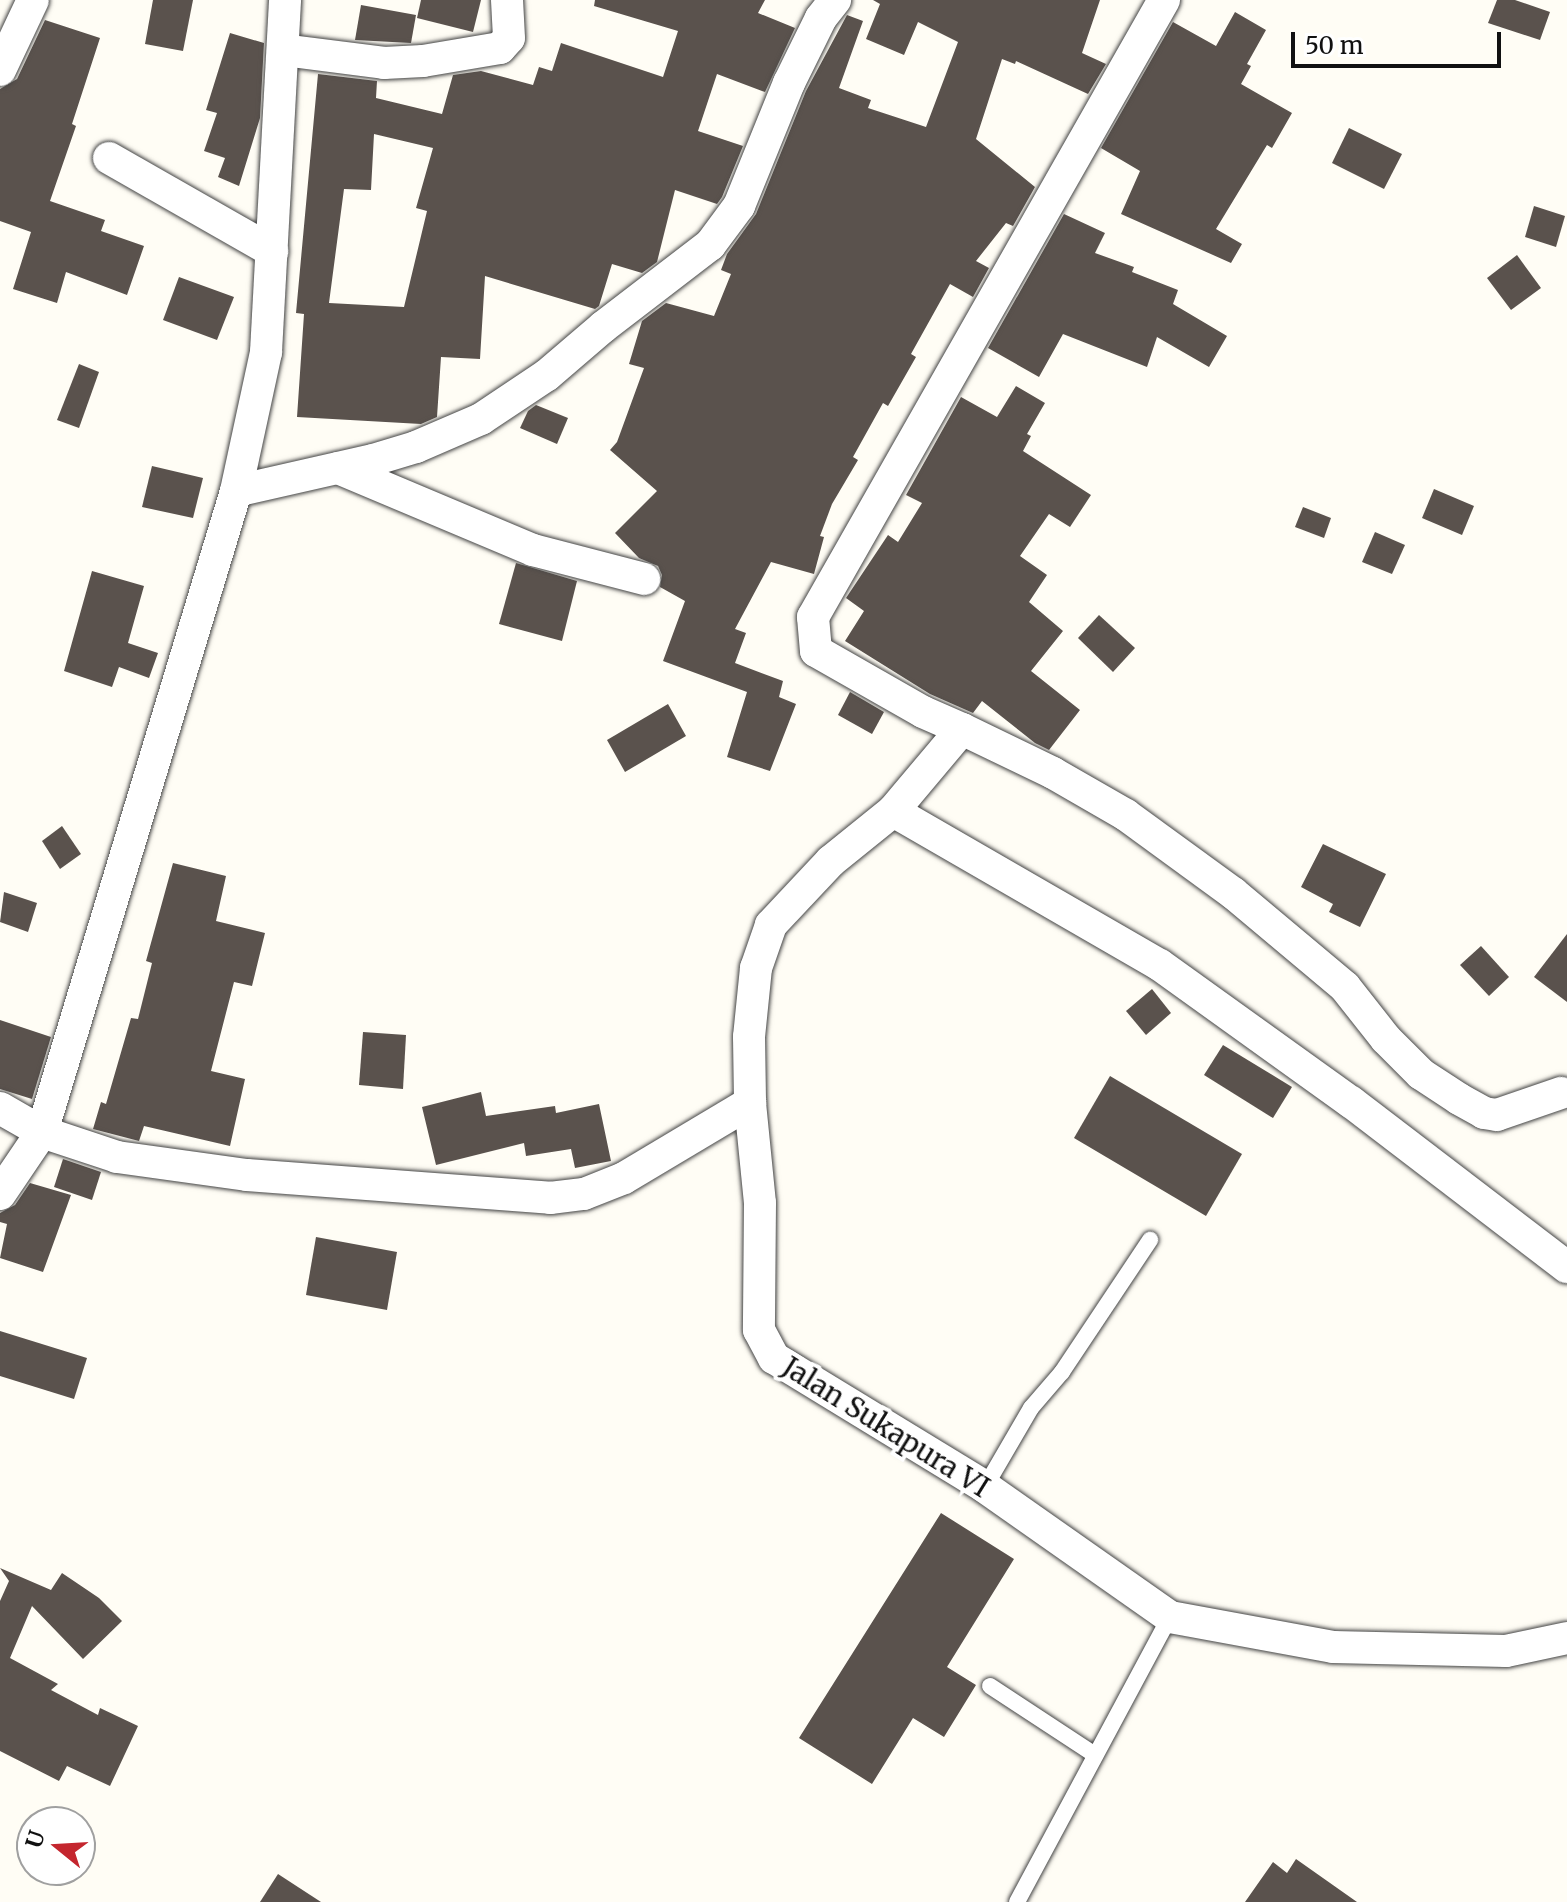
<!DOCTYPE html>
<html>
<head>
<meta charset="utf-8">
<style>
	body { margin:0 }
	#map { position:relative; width:1567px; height:1902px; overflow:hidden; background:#fffdf5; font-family:Merriweather,serif }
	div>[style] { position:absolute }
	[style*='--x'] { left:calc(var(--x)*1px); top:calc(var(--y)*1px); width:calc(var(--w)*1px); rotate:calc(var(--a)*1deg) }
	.building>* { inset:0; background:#5a524d }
	.roads { filter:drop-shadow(0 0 2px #444) drop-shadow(0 0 2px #444) }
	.lane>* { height:16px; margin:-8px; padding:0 8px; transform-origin:8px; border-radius:8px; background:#fff }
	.street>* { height:32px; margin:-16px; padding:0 16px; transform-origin:16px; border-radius:16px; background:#fff }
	span { translate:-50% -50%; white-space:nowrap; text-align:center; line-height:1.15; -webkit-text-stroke:8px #fff; paint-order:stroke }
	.street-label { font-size:28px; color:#111 }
	.north { position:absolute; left:16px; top:1806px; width:80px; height:80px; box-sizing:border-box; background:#fff; border:2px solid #a0a0a0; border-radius:50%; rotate:288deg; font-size:22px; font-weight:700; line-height:32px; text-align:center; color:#111 }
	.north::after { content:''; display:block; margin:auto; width:28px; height:36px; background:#c4262e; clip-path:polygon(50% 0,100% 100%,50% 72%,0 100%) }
	.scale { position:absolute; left:1291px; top:32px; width:210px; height:36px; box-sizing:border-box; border:4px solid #111; border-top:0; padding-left:10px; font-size:24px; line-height:28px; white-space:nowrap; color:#111; -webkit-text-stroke:6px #fff; paint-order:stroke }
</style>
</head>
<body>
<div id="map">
	<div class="building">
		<i style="clip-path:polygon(153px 0,193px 0,183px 51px,145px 44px)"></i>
		<i style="clip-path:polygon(421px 0,481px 0,473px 32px,417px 18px)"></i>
		<i style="clip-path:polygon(evenodd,595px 0,765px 0,758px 13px,795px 28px,765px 92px,717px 74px,698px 131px,743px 146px,722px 197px,717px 204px,675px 190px,657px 262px,642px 273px,612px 264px,599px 306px,595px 309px,485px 276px,480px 359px,441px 357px,437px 417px,421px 424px,297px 417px,304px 314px,296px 313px,318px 74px,377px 81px,376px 98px,442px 114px,453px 75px,481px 71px,533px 85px,539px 67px,552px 71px,561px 43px,663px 77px,678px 31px,594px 6px,595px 0,374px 134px,433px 148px,416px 208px,427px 211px,404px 307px,329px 303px,344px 189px,371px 190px,374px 134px)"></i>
		<i style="clip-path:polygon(873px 0,1100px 0,1082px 53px,1106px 64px,1088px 94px,1016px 61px,1015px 64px,1002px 59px,976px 139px,1035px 187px,1013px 226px,1006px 223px,976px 261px,989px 268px,973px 297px,950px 284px,911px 354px,916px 357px,888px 406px,883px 403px,853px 457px,858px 460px,832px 504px,820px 536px,824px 537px,814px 574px,771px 562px,735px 629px,746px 633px,735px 663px,783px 681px,779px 697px,796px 704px,770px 771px,727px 757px,747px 692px,663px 661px,685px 601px,660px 587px,662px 575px,658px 566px,639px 558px,615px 533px,657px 491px,610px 450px,617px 442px,644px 368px,629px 364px,642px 321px,666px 303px,714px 316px,731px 274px,721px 270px,727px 254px,756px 214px,806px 91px,847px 15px,863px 21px,839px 88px,871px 100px,868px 108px,926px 127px,958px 42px,918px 22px,904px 55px,866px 39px,880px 4px)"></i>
		<i style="clip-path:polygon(1497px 0,1515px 0,1550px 12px,1540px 40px,1488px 23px)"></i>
		<i style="clip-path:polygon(361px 5px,416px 15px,411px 43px,355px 40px)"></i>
		<i style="clip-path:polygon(1235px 12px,1266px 30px,1247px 64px,1251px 66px,1241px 84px,1292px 113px,1272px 148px,1267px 145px,1216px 229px,1242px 244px,1231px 263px,1121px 214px,1140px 171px,1101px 148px,1173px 22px,1216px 46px)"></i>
		<i style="clip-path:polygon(45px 20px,100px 38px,72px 124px,76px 126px,50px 201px,105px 220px,101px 231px,144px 246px,127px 295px,66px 272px,57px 303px,13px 289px,31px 232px,0 221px,0 89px,17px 79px)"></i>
		<i style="clip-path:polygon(230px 33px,264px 43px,260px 118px,239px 186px,218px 177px,225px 158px,204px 151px,217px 113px,206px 110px)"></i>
		<i style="clip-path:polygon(1349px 128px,1402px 154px,1384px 189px,1332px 163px)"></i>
		<i style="clip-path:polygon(1534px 206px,1565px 216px,1556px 247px,1525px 237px)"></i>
		<i style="clip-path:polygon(1064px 214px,1105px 233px,1095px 253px,1134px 267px,1132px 272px,1178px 290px,1173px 304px,1227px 336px,1209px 367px,1157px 337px,1147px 367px,1063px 334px,1039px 377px,988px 348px)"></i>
		<i style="clip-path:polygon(1517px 255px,1541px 288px,1511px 310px,1487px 278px)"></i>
		<i style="clip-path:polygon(179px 277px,234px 297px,217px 340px,163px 320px)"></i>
		<i style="clip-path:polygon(79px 364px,99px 372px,79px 428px,57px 420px)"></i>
		<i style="clip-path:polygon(1016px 386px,1045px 403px,1027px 434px,1031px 436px,1023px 451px,1091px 495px,1070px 527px,1049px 514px,1020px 556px,1047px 575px,1029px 602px,1063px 631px,1031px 671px,1080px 710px,1049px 750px,1035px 743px,982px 701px,973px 713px,930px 694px,845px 641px,864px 611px,846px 598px,888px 535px,898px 542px,922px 503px,906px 495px,961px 397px,997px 417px)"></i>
		<i style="clip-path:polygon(536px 405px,568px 418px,557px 444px,520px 428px,528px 411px)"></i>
		<i style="clip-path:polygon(152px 466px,203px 478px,193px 518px,142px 507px)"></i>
		<i style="clip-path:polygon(1434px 489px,1474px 506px,1462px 535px,1422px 518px)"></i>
		<i style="clip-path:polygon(1303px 507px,1331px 518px,1324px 538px,1295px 527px)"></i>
		<i style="clip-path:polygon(1375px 532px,1405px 545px,1392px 574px,1362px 562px)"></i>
		<i style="clip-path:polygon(516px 563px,577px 581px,562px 641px,499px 624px)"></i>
		<i style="clip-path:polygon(92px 571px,144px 586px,128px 643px,158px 653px,149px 678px,119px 667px,112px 687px,64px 671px)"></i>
		<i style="clip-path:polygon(1099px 615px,1135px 648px,1113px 672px,1078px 638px)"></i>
		<i style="clip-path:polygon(850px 692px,884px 712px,872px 734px,838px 715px)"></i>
		<i style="clip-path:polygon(668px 704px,686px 736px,625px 772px,607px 740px)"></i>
		<i style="clip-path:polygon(62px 826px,81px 854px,60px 869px,42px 841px)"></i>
		<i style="clip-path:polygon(1323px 844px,1386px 874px,1360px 927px,1329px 912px,1333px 904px,1301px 887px)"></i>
		<i style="clip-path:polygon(173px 863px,226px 876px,216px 921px,265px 933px,252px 986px,234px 982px,211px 1071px,245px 1079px,230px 1146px,144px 1126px,139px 1141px,93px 1129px,101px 1102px,106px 1104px,131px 1018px,138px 1019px,152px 963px,146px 961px)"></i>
		<i style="clip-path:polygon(4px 892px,37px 903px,28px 932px,0 922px)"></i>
		<i style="clip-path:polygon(1567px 934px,1567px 1002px,1534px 977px)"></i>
		<i style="clip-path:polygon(1481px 946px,1509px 977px,1489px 996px,1460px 965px)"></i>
		<i style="clip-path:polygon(1152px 989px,1171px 1013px,1146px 1035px,1126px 1011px)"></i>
		<i style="clip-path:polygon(0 1020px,51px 1037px,32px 1099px,0 1089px)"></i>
		<i style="clip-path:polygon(363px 1032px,406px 1035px,403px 1089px,359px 1085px)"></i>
		<i style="clip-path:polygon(1223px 1045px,1292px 1087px,1273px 1118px,1204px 1075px)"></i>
		<i style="clip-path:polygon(1110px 1076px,1242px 1154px,1206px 1216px,1074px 1138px)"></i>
		<i style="clip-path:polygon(481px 1092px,486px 1116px,555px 1106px,556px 1113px,599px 1104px,611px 1161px,575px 1168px,571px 1149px,526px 1156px,524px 1143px,436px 1165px,422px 1107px)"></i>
		<i style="clip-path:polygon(63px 1159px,101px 1172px,92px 1200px,54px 1187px)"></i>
		<i style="clip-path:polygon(30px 1183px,71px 1195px,43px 1272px,0 1258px,7px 1224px,0 1222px,0 1213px,15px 1205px)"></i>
		<i style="clip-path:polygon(316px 1237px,397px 1252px,387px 1310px,306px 1295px)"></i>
		<i style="clip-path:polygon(0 1331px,87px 1358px,74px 1399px,0 1376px)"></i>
		<i style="clip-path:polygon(941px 1513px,1014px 1559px,947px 1667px,976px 1685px,944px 1737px,913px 1718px,872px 1784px,799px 1738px)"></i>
		<i style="clip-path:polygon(0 1568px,51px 1590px,62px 1573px,99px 1598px,122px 1621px,83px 1659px,32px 1606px,10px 1658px,58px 1684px,51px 1690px,98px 1715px,100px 1708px,138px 1726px,110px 1786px,67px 1766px,59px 1781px,0 1751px,0 1601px,9px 1581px)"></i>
		<i style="clip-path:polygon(1296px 1859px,1357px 1902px,1245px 1902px,1273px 1862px,1287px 1873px)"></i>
		<i style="clip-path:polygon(278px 1874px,321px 1902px,260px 1902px)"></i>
	</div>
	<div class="roads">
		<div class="lane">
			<i style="--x:985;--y:1487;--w:91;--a:-59.8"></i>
			<i style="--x:1031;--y:1408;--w:48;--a:-49.3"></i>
			<i style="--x:1062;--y:1372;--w:159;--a:-56.3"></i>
			<i style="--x:990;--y:1686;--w:126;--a:33.3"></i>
			<i style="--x:1017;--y:1902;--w:323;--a:-61.8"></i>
		</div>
		<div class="street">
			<i style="--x:1164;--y:0;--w:710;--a:119.63"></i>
			<i style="--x:813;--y:617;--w:34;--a:85"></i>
			<i style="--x:816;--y:651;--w:123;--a:29.7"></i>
			<i style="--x:923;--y:712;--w:43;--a:23.6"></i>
			<i style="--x:962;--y:729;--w:107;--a:130.1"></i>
			<i style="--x:893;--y:811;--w:308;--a:30"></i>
			<i style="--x:1160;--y:965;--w:235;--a:35.7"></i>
			<i style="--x:1351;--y:1102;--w:272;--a:37.4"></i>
			<i style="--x:283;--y:50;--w:102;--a:7.3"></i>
			<i style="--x:384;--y:63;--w:39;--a:-3"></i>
			<i style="--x:423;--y:61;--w:78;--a:-9.6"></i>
			<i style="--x:500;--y:48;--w:13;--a:-48"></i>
			<i style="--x:509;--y:38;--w:38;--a:-93"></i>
			<i style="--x:0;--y:70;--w:77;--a:-64.8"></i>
			<i style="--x:109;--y:158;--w:188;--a:29.7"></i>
			<i style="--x:338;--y:468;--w:212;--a:22.8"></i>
			<i style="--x:533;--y:550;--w:115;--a:14.6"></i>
			<i style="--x:236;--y:491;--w:140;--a:-12.8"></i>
			<i style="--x:373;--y:460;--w:45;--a:-16.8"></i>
			<i style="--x:416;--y:447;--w:71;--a:-23.3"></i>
			<i style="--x:481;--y:419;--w:79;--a:-33.7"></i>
			<i style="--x:547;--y:375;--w:74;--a:-40.6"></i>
			<i style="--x:603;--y:327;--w:135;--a:-37.5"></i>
			<i style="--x:710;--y:245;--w:49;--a:-53.4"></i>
			<i style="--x:739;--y:206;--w:133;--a:-67.9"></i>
			<i style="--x:789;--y:83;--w:72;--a:-63.8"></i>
			<i style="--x:821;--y:18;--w:23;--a:-52"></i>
			<i style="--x:962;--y:729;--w:101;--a:25.8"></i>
			<i style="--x:1053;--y:773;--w:84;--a:29.9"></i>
			<i style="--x:1126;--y:815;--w:132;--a:36.1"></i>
			<i style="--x:1233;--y:893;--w:146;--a:40"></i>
			<i style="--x:1345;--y:987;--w:66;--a:51.7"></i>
			<i style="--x:1386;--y:1039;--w:49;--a:45"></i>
			<i style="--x:1421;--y:1074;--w:45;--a:33.3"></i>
			<i style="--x:1459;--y:1099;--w:29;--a:29"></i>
			<i style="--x:1484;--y:1113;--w:13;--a:9"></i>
			<i style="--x:1497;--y:1115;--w:68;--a:-19"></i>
			<i style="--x:893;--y:811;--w:80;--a:141.1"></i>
			<i style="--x:831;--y:861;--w:88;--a:133.2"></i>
			<i style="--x:771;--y:925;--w:46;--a:109.2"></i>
			<i style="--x:756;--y:968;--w:69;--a:95.8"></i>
			<i style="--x:749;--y:1037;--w:66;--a:89.1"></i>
			<i style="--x:750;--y:1103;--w:100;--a:84.3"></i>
			<i style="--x:760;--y:1203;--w:127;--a:90.5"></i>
			<i style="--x:759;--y:1330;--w:32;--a:62"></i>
			<i style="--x:774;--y:1358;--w:247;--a:31.4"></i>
			<i style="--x:985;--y:1487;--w:226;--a:35.1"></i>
			<i style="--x:1170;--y:1617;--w:166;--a:10.4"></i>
			<i style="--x:1333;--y:1647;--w:173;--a:1.3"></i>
			<i style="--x:1506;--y:1651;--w:62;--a:-12"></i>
			<i style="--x:0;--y:1108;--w:48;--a:29.7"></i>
			<i style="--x:42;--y:1132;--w:79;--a:18.4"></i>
			<i style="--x:117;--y:1157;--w:131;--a:7.9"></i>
			<i style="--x:247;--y:1175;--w:304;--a:4.3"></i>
			<i style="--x:550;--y:1198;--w:34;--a:-7"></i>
			<i style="--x:584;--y:1194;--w:43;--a:-21.8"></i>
			<i style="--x:624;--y:1178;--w:147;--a:-30.8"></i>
			<i style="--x:0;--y:1194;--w:75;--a:-55.9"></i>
			<i style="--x:42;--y:1132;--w:670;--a:-73.16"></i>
			<i style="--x:236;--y:491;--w:142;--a:-77.8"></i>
			<i style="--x:266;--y:352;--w:353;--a:-86.9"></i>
		</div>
	</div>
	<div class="street-label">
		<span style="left:886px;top:1427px;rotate:32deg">Jalan Sukapura VI</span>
	</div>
	<div class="north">U</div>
	<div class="scale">50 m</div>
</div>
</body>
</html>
